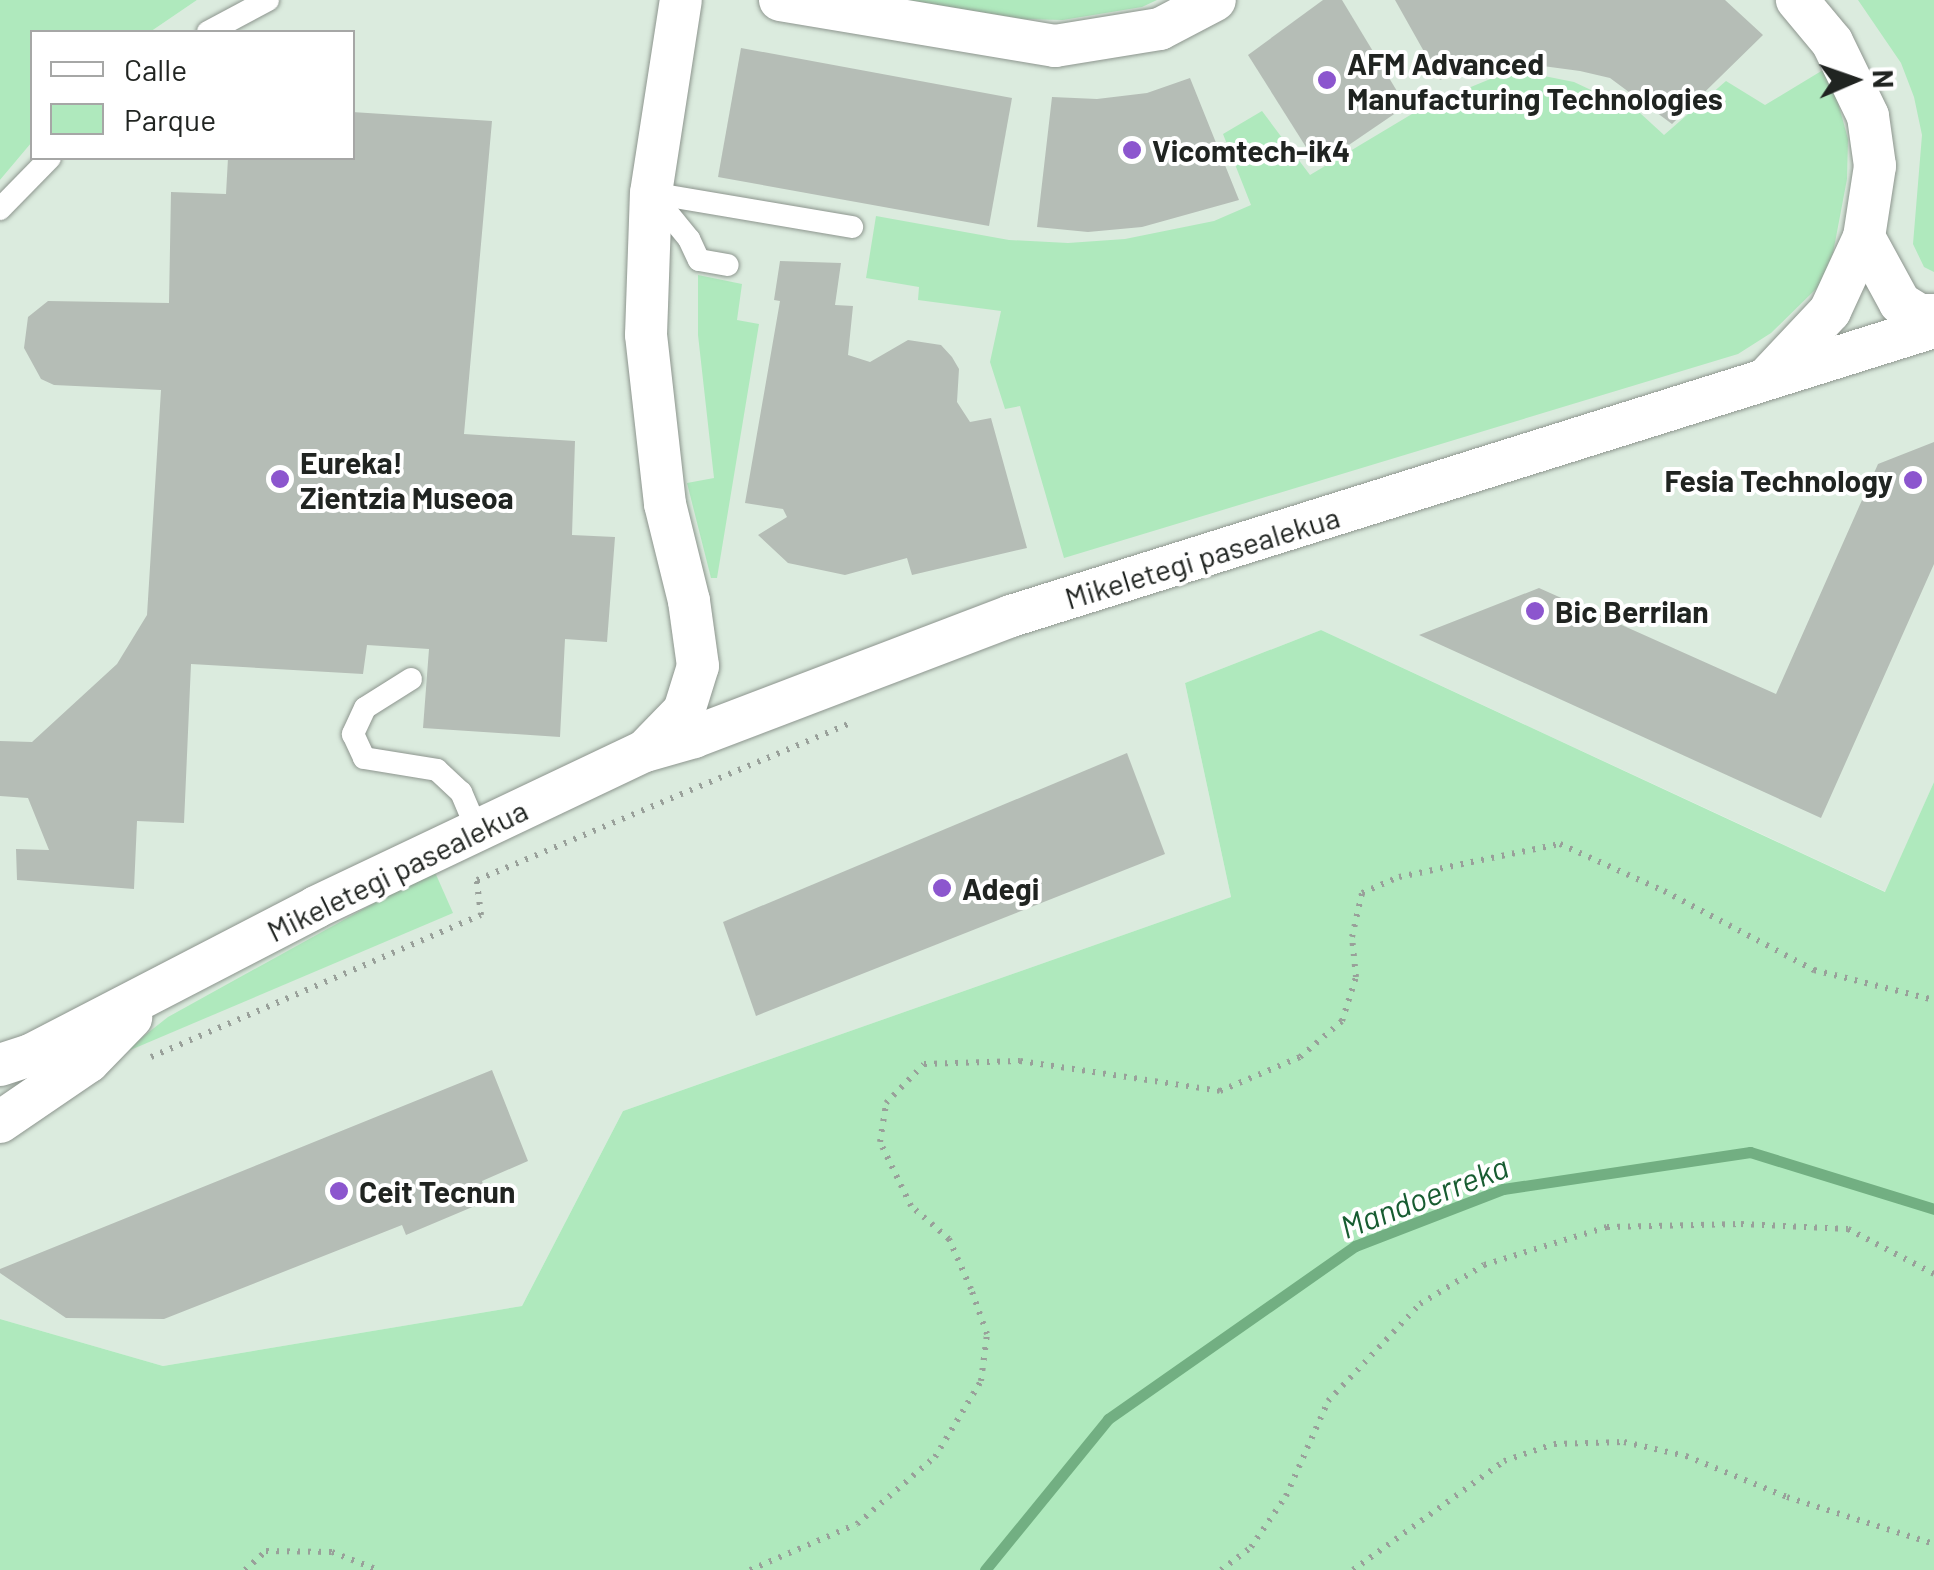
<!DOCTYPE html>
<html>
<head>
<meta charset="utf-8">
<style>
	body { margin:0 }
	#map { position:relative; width:1934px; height:1570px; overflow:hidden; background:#eaf3ec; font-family:Barlow,sans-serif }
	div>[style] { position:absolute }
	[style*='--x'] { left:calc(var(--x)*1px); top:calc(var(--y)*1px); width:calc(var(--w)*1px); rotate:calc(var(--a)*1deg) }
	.built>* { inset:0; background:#dbebde }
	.green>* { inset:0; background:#afe9bd }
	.stream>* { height:11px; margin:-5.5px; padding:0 5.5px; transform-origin:5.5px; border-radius:5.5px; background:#72af82 }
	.building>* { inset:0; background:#b5bdb6 }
	.path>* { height:6px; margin-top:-3px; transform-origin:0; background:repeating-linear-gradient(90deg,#99a09a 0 2.5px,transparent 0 10.5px) }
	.roads { filter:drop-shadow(0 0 2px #8d958e) drop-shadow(0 0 2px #8d958e) }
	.lane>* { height:22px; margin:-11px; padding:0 11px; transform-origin:11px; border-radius:11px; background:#fff }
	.street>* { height:42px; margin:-21px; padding:0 21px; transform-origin:21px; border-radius:21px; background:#fff }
	.dots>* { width:28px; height:28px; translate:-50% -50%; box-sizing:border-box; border:5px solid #fff; border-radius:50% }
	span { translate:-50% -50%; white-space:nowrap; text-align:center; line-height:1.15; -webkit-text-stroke:8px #fff; paint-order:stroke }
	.poi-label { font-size:30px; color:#202421; font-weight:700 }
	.left { translate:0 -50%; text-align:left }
	.right { translate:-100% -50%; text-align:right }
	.street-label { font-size:30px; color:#202421 }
	.water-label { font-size:32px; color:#175c31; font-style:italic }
	.legend { position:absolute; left:30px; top:30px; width:325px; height:130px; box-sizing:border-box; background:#fff; border:2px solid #a6a7a6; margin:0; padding:12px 18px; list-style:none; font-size:30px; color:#202421 }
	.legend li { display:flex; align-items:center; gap:20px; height:50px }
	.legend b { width:50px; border:2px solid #a6a7a6 }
	.north { position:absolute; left:1804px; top:30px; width:100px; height:100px; -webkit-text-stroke:8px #fff; paint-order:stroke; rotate:88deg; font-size:28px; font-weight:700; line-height:40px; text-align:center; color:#202421 }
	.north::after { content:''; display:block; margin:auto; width:35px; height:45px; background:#202421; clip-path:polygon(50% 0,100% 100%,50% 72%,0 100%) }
</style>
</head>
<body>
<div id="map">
	<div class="built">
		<i style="clip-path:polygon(197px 0,1934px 0,1934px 782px,1886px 892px,1321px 630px,1185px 683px,1231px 897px,623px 1111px,522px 1306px,163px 1366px,0 1319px,0 180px,32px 142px,32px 158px,352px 158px,352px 32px,150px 32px)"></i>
	</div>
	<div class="green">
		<i style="clip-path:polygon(0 0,197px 0,150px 32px,32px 32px,32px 142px,0 180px)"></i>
		<i style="clip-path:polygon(907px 0,1157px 0,1142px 7px,1063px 20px,1022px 19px)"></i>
		<i style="clip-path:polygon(1858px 0,1934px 0,1934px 272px,1924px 267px,1913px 244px,1922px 135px,1914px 97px,1901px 63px)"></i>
		<i style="clip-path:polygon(1823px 70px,1837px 99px,1848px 139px,1847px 179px,1833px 253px,1819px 286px,1771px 333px,1738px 354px,1064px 558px,1020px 406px,1005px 409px,990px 362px,1001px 311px,918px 300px,919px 287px,866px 278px,876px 216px,1009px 240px,1068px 243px,1125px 239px,1214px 221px,1251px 205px,1223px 134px,1262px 111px,1310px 175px,1427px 105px,1500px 75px,1534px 74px,1574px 82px,1640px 113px,1664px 135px,1726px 81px,1765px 105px)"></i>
		<i style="clip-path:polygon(698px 275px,742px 284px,737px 320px,759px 324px,717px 578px,711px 578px,687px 483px,714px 478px,698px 335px)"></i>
		<i style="clip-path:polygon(1321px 630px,1885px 892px,1934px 782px,1934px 1570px,0 1570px,0 1319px,163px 1366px,522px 1306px,623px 1111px,1231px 897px,1185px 683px)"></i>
		<i style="clip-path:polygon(434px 870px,453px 913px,121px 1054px,168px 1017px)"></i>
	</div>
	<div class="stream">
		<i style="--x:985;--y:1570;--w:195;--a:-50.8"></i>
		<i style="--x:1108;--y:1419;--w:302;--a:-35"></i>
		<i style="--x:1355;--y:1246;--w:159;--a:-21.1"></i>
		<i style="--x:1503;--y:1189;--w:250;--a:-8.5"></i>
		<i style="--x:1750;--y:1152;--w:193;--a:17.2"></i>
	</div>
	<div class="building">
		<i style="clip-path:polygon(1323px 0,1342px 0,1406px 106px,1318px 166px,1248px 55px)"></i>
		<i style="clip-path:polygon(1395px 0,1725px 0,1763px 35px,1672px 124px,1610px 78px,1580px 71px,1513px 62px,1471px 67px,1440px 80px)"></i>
		<i style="clip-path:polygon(741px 48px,1012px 98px,989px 226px,718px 177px)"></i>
		<i style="clip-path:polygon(1190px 78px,1239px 200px,1142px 227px,1088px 232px,1037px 227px,1052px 97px,1097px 99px,1147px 93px)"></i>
		<i style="clip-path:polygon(352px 112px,492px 121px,464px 434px,575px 441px,572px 535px,615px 537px,607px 642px,565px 639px,560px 737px,423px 728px,429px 649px,367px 645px,363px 674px,191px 664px,184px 823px,137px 821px,134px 889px,17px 880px,16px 849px,49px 850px,28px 798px,0 796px,0 741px,32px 742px,117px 664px,147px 615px,161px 390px,54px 385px,41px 379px,24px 348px,28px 317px,48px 301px,169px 303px,171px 192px,226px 194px,228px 158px,352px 158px)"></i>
		<i style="clip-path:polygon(780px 261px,841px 263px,835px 305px,853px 306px,848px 355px,870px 362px,908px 340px,941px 345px,952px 357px,959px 369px,957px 402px,970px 422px,991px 418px,1027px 548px,912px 575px,907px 558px,845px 575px,788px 563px,758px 535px,787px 517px,783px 509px,745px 503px,780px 301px,774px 300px)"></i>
		<i style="clip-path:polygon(1934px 442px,1934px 564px,1821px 818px,1419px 635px,1539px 588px,1776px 694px,1878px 464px)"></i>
		<i style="clip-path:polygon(1127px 753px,1165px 854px,756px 1016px,723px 922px)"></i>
		<i style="clip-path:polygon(492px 1070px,528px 1161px,482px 1181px,489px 1200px,406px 1235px,402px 1225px,164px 1319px,66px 1318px,0 1273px,0 1269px)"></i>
	</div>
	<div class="path">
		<i style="--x:151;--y:1057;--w:359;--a:-23.3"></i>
		<i style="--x:481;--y:915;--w:35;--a:-97"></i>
		<i style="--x:477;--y:880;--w:402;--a:-22.8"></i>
		<i style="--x:245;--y:1570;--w:28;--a:-42"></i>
		<i style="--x:266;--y:1551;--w:66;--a:0.9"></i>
		<i style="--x:332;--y:1552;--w:49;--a:21.4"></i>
		<i style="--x:750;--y:1570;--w:116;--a:-23.3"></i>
		<i style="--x:857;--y:1524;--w:103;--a:-40.7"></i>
		<i style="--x:935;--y:1457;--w:89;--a:-58.8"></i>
		<i style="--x:981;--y:1381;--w:47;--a:-82.7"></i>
		<i style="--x:987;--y:1334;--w:48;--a:-109.6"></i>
		<i style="--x:971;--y:1289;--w:55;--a:-113.7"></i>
		<i style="--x:949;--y:1239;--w:50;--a:-139"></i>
		<i style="--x:911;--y:1206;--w:71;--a:-115.8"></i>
		<i style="--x:880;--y:1142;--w:39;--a:-81"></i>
		<i style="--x:886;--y:1103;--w:54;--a:-45.7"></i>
		<i style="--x:924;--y:1064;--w:96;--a:-1.8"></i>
		<i style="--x:1020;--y:1061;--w:202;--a:8.5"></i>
		<i style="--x:1220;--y:1091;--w:87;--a:-23"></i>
		<i style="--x:1300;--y:1057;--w:55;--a:-40.6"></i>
		<i style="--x:1342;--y:1021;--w:46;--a:-72.3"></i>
		<i style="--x:1356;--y:977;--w:40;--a:-95.7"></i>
		<i style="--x:1352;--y:937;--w:45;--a:-77.2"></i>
		<i style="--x:1362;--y:893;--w:40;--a:-23.4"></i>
		<i style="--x:1399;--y:877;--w:164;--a:-11.6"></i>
		<i style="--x:1560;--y:844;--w:114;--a:24.3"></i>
		<i style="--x:1664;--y:891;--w:170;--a:27.8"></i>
		<i style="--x:1814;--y:970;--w:124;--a:14"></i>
		<i style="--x:1221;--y:1570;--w:38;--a:-37"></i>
		<i style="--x:1251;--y:1547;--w:62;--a:-55.5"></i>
		<i style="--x:1286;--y:1496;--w:104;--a:-66.1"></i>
		<i style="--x:1328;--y:1401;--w:134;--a:-46.5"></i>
		<i style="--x:1420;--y:1304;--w:75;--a:-31.4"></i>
		<i style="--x:1484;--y:1265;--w:129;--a:-17.2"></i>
		<i style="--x:1607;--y:1227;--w:134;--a:-1.3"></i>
		<i style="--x:1741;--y:1224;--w:107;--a:2.7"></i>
		<i style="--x:1848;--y:1229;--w:97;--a:27.6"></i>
		<i style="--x:1353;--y:1570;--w:186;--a:-35.8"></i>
		<i style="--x:1504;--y:1461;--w:53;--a:-18.8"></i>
		<i style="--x:1554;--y:1444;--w:70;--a:-1.6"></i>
		<i style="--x:1624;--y:1442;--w:64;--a:12.7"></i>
		<i style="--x:1686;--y:1456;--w:109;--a:22.1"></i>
		<i style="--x:1787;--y:1497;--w:154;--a:17.7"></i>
	</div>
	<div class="roads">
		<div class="lane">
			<i style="--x:208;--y:32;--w:68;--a:-28.1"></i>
			<i style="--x:651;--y:193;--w:204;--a:9.6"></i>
			<i style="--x:653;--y:195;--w:57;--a:50.7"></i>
			<i style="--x:689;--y:239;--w:23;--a:65"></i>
			<i style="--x:699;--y:260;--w:29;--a:10"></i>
			<i style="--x:0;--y:209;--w:71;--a:-45.6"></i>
			<i style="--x:411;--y:679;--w:54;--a:147.8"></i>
			<i style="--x:365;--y:708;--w:29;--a:115"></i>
			<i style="--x:353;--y:734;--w:26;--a:65"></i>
			<i style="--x:364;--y:758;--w:74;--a:9.3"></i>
			<i style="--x:437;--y:770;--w:33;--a:43"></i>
			<i style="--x:461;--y:792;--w:39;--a:67"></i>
		</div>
		<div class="street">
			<i style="--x:780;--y:0;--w:279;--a:9.5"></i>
			<i style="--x:1055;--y:46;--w:106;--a:-9.2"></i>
			<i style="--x:1160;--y:29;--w:62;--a:-27.8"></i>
			<i style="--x:1864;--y:237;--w:75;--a:61.4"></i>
			<i style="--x:1900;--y:303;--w:22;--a:32"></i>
			<i style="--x:1919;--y:315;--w:15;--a:0"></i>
			<i style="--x:1769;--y:376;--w:89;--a:-46.8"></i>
			<i style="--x:1830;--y:311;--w:81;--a:-65.3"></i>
			<i style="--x:1864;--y:237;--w:72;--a:-81.2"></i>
			<i style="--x:1875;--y:166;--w:50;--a:-98"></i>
			<i style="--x:1868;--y:116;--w:82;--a:-115.9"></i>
			<i style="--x:1832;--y:42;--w:55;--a:-129.8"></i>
			<i style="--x:647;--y:749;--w:53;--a:-45.8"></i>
			<i style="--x:684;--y:711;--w:47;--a:-72.7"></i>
			<i style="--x:698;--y:666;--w:66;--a:-97.9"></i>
			<i style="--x:689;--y:601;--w:100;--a:-103.9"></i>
			<i style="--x:665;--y:504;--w:170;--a:-96.4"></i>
			<i style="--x:646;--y:335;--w:142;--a:-88"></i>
			<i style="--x:651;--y:193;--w:195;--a:-81.2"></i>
			<i style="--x:0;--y:1065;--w:33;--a:-18"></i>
			<i style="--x:31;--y:1055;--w:321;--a:-27.4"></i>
			<i style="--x:316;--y:907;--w:364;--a:-25.4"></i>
			<i style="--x:645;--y:751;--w:51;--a:-15.9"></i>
			<i style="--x:694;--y:737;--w:339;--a:-20.9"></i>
			<i style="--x:1011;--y:616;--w:967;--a:-17.39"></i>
			<i style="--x:0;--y:1122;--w:107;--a:-34.3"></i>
			<i style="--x:88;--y:1062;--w:62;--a:-45.7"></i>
		</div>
	</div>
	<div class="dots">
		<i style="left:1327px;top:80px;background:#8c56ce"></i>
		<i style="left:1132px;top:150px;background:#8c56ce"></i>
		<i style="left:280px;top:479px;background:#8c56ce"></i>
		<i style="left:1913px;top:480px;background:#8c56ce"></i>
		<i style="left:1535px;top:611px;background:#8c56ce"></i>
		<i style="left:942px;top:888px;background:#8c56ce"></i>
		<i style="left:339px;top:1191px;background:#8c56ce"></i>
	</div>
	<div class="poi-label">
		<span class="left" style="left:1347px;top:80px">AFM Advanced<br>Manufacturing Technologies</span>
		<span class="left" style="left:1152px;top:150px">Vicomtech-ik4</span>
		<span class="left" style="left:300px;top:479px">Eureka!<br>Zientzia Museoa</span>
		<span class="right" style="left:1893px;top:480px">Fesia Technology</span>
		<span class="left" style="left:1555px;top:611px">Bic Berrilan</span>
		<span class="left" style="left:962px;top:888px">Adegi</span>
		<span class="left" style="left:359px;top:1191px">Ceit Tecnun</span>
	</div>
	<div class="street-label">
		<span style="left:1202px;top:557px;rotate:-17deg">Mikeletegi pasealekua</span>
		<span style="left:397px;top:870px;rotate:-26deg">Mikeletegi pasealekua</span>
	</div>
	<div class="water-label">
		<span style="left:1424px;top:1196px;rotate:-21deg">Mandoerreka</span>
	</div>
	<ul class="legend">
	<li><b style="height:12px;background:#fff"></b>Calle</li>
	<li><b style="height:28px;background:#afe9bd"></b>Parque</li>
	</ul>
	<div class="north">N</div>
</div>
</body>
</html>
